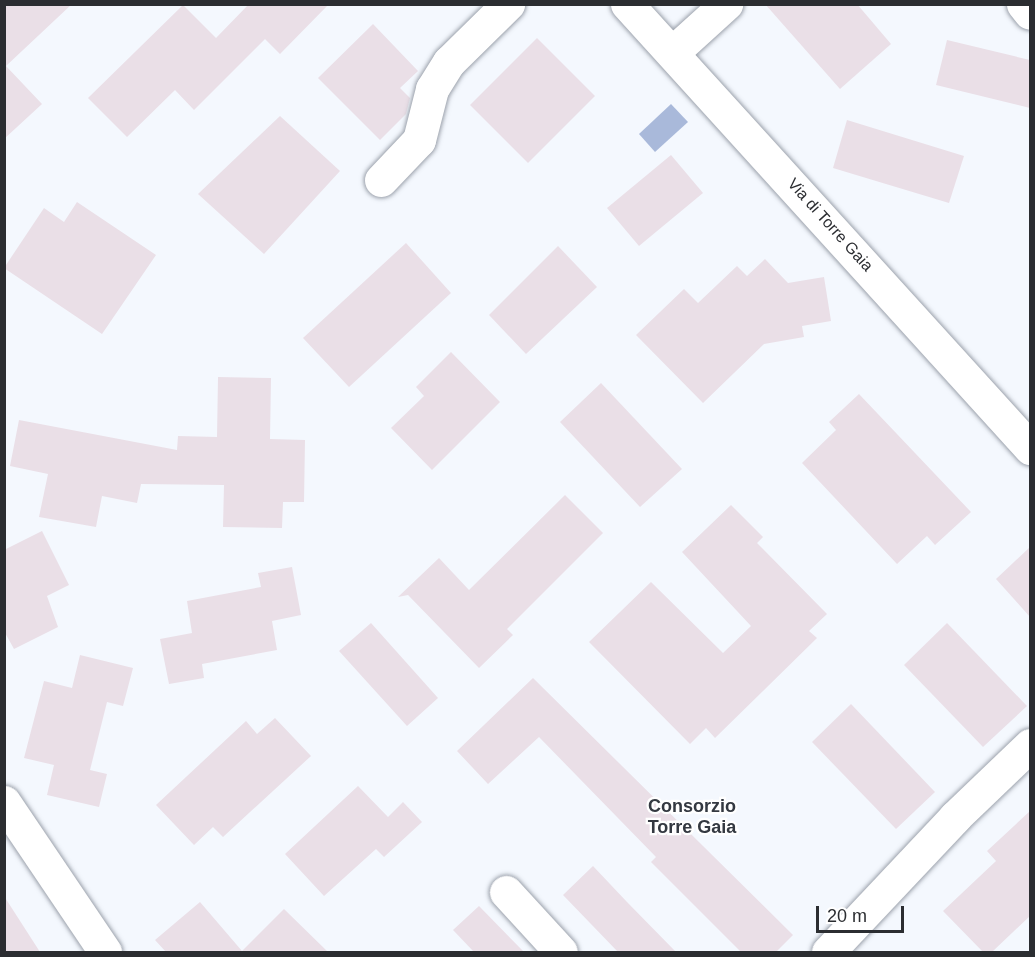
<!DOCTYPE html>
<html>
<head>
<meta charset="utf-8">
<style>
	body { margin:0 }
	#map { position:relative; width:1035px; height:957px; overflow:hidden; background:#f4f8fe; font-family:Arial,sans-serif }
	div>[style] { position:absolute }
	[style*='--x'] { left:calc(var(--x)*1px); top:calc(var(--y)*1px); width:calc(var(--w)*1px); rotate:calc(var(--a)*1deg) }
	.water>* { inset:0; background:#a9b9da }
	.building>* { inset:0; background:#eadfe7 }
	.roads { filter:drop-shadow(0 0 2px #9ca2ac) drop-shadow(0 0 2px #9ca2ac) }
	.minor>* { height:33px; margin:-16.5px; padding:0 16.5px; transform-origin:16.5px; border-radius:16.5px; background:#fff }
	span { translate:-50% -50%; white-space:nowrap; text-align:center; line-height:1.15; -webkit-text-stroke:4.5px #fff; paint-order:stroke }
	.street-label { font-size:16px; color:#2b2d31 }
	.neighbourhood-label { font-size:18px; color:#343941; font-weight:700 }
	.frame { position:absolute; inset:0; border:6px solid #2b2d31; pointer-events:none }
	.scale { position:absolute; left:816px; top:906px; width:88px; height:27px; box-sizing:border-box; border:3px solid #2b2d31; border-top:0; padding-left:8px; font-size:18px; line-height:21px; white-space:nowrap; color:#2b2d31; -webkit-text-stroke:4px #fff; paint-order:stroke }
</style>
</head>
<body>
<div id="map">
	<div class="water">
		<i style="clip-path:polygon(671px 104px,688px 122px,655px 152px,639px 134px)"></i>
	</div>
	<div class="building">
		<i style="clip-path:polygon(4px 4px,72px 4px,6px 66px,42px 104px,4px 139px)"></i>
		<i style="clip-path:polygon(249px 4px,329px 4px,280px 54px,265px 39px,194px 110px,175px 90px,127px 137px,88px 98px,183px 5px,216px 38px)"></i>
		<i style="clip-path:polygon(765px 4px,857px 4px,891px 44px,840px 89px)"></i>
		<i style="clip-path:polygon(373px 24px,418px 71px,400px 88px,410px 98px,406px 114px,380px 140px,318px 78px)"></i>
		<i style="clip-path:polygon(537px 38px,595px 96px,528px 163px,470px 105px)"></i>
		<i style="clip-path:polygon(947px 40px,1030px 60px,1030px 108px,936px 85px)"></i>
		<i style="clip-path:polygon(280px 116px,340px 171px,264px 254px,198px 194px)"></i>
		<i style="clip-path:polygon(847px 120px,964px 156px,949px 203px,833px 168px)"></i>
		<i style="clip-path:polygon(671px 155px,703px 193px,639px 246px,607px 208px)"></i>
		<i style="clip-path:polygon(77px 202px,156px 255px,102px 334px,4px 268px,44px 208px,64px 222px)"></i>
		<i style="clip-path:polygon(406px 243px,451px 293px,349px 387px,303px 338px)"></i>
		<i style="clip-path:polygon(558px 246px,597px 287px,526px 354px,489px 315px)"></i>
		<i style="clip-path:polygon(765px 259px,788px 283px,824px 277px,831px 321px,802px 326px,804px 337px,764px 344px,703px 403px,636px 335px,684px 289px,698px 303px,737px 266px,747px 276px)"></i>
		<i style="clip-path:polygon(451px 352px,500px 402px,432px 470px,391px 428px,424px 396px,416px 387px)"></i>
		<i style="clip-path:polygon(218px 377px,271px 378px,270px 439px,305px 440px,304px 502px,283px 502px,282px 528px,223px 527px,224px 485px,141px 484px,137px 503px,102px 496px,96px 527px,39px 517px,48px 474px,10px 466px,19px 420px,177px 450px,178px 436px,217px 437px)"></i>
		<i style="clip-path:polygon(601px 383px,682px 469px,640px 507px,560px 422px)"></i>
		<i style="clip-path:polygon(859px 394px,971px 512px,935px 545px,927px 536px,897px 564px,802px 463px,836px 430px,829px 422px)"></i>
		<i style="clip-path:polygon(565px 495px,603px 533px,507px 629px,513px 635px,479px 668px,408px 595px,398px 597px,439px 558px,469px 590px)"></i>
		<i style="clip-path:polygon(731px 505px,763px 537px,757px 543px,827px 614px,809px 631px,817px 638px,715px 738px,706px 728px,690px 744px,589px 642px,651px 582px,723px 653px,751px 626px,682px 552px)"></i>
		<i style="clip-path:polygon(42px 531px,69px 585px,47px 596px,58px 627px,14px 649px,4px 631px,4px 550px)"></i>
		<i style="clip-path:polygon(1030px 547px,1030px 617px,996px 579px)"></i>
		<i style="clip-path:polygon(292px 567px,301px 615px,272px 621px,277px 650px,202px 664px,204px 678px,169px 684px,160px 639px,192px 633px,187px 601px,261px 587px,258px 573px)"></i>
		<i style="clip-path:polygon(371px 623px,438px 698px,407px 726px,339px 651px)"></i>
		<i style="clip-path:polygon(947px 623px,1027px 706px,983px 747px,904px 665px)"></i>
		<i style="clip-path:polygon(80px 655px,133px 668px,123px 706px,107px 702px,90px 770px,107px 774px,99px 807px,47px 795px,54px 765px,24px 758px,44px 681px,72px 688px)"></i>
		<i style="clip-path:polygon(533px 678px,793px 935px,776px 952px,741px 952px,651px 862px,656px 857px,539px 737px,488px 784px,457px 751px)"></i>
		<i style="clip-path:polygon(851px 704px,935px 792px,896px 829px,812px 742px)"></i>
		<i style="clip-path:polygon(275px 718px,311px 756px,223px 837px,213px 827px,194px 845px,156px 805px,246px 721px,257px 734px)"></i>
		<i style="clip-path:polygon(358px 786px,388px 817px,403px 802px,422px 822px,384px 857px,376px 849px,324px 896px,285px 854px)"></i>
		<i style="clip-path:polygon(1030px 811px,1030px 916px,992px 952px,983px 952px,943px 911px,996px 861px,987px 851px)"></i>
		<i style="clip-path:polygon(593px 866px,627px 902px,676px 952px,618px 952px,563px 895px)"></i>
		<i style="clip-path:polygon(4px 896px,40px 952px,4px 952px)"></i>
		<i style="clip-path:polygon(200px 902px,242px 951px,284px 909px,328px 952px,166px 952px,155px 940px)"></i>
		<i style="clip-path:polygon(479px 906px,524px 952px,474px 952px,453px 930px)"></i>
	</div>
	<div class="roads">
		<div class="minor">
			<i style="--x:627;--y:4;--w:600;--a:47.77"></i>
			<i style="--x:1023;--y:4;--w:11;--a:52"></i>
			<i style="--x:673;--y:52;--w:72;--a:-42.2"></i>
			<i style="--x:381;--y:180;--w:55;--a:-46.5"></i>
			<i style="--x:419;--y:140;--w:53;--a:-75.7"></i>
			<i style="--x:432;--y:89;--w:32;--a:-58"></i>
			<i style="--x:449;--y:62;--w:83;--a:-44.5"></i>
			<i style="--x:4;--y:802;--w:181;--a:56"></i>
			<i style="--x:506;--y:892;--w:81;--a:47.5"></i>
			<i style="--x:828;--y:952;--w:185;--a:-46.7"></i>
			<i style="--x:955;--y:817;--w:104;--a:-43.8"></i>
		</div>
	</div>
	<div class="street-label">
		<span style="left:830px;top:225px;rotate:48deg">Via di Torre Gaia</span>
	</div>
	<div class="neighbourhood-label">
		<span style="left:692px;top:817px">Consorzio<br>Torre Gaia</span>
	</div>
	<div class="frame"></div>
	<div class="scale">20 m</div>
</div>
</body>
</html>
